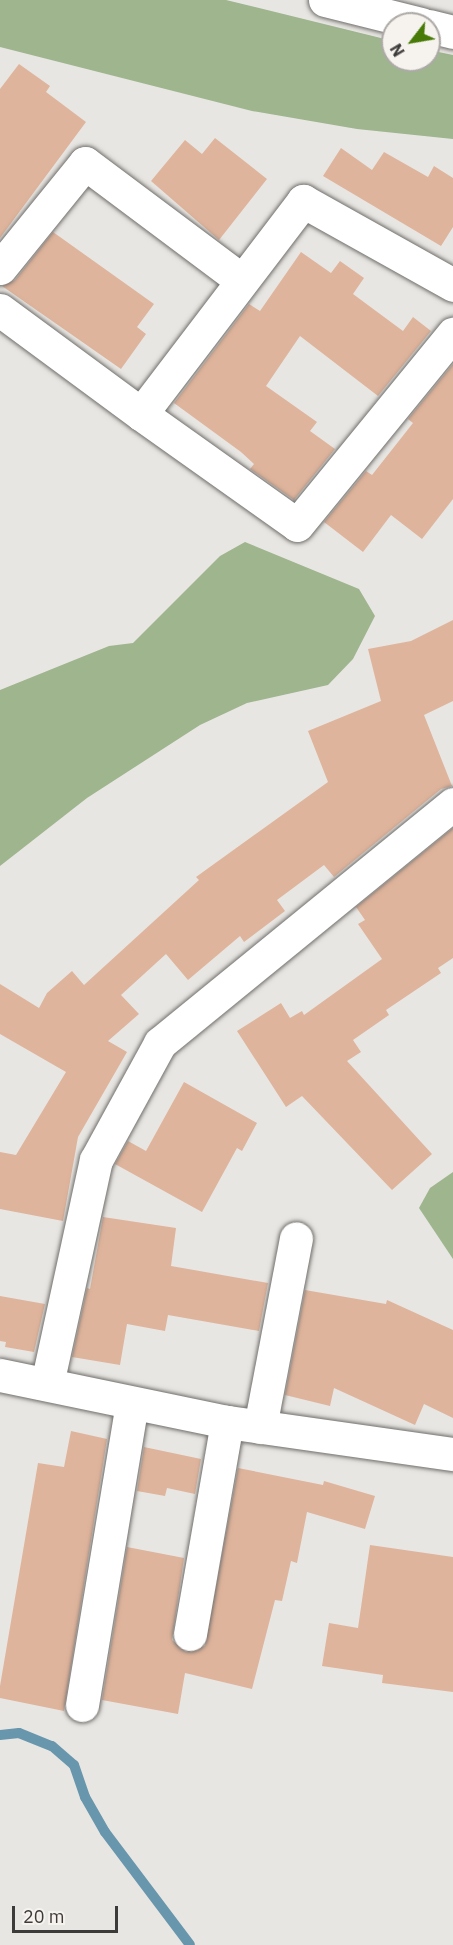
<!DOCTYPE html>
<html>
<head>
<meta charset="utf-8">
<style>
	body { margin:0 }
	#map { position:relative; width:453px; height:1945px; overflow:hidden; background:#e8e6e2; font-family:"IBM Plex Sans",sans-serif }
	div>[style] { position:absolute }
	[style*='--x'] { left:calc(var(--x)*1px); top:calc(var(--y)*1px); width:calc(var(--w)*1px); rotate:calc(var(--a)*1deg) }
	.forest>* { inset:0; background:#9eb58e }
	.stream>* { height:10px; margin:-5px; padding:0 5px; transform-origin:5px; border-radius:5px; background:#6896ad }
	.building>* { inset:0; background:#dfb49c }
	.roads { filter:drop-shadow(0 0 2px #706e6b) drop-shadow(0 0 2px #706e6b) }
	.minor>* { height:33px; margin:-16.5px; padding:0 16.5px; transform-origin:16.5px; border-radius:16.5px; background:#fff }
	span { translate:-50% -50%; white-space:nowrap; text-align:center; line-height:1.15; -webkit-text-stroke:4.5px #f6f3ef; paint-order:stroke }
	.north { position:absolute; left:381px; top:12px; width:60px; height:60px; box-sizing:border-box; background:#f6f3ef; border:2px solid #aca9a6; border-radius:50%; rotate:239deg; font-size:16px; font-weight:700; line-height:24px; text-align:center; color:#3c3b39 }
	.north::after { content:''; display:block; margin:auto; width:21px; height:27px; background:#487a07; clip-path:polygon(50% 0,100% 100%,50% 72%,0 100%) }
	.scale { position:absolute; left:12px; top:1906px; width:106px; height:27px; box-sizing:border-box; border:3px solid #3c3b39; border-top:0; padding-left:8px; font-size:18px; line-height:21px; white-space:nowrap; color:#3c3b39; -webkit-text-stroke:4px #f6f3ef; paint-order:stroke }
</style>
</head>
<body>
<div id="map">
	<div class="forest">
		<i style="clip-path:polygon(0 0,226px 0,393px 41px,393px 60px,429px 60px,429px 50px,453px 55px,453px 139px,357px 129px,252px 111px,0 47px)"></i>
		<i style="clip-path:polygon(245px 542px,359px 589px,375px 616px,353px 659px,328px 685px,247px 703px,200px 725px,87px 798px,0 866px,0 690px,109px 646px,133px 643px,220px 556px)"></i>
		<i style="clip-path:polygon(453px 1172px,453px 1259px,419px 1208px,430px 1188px)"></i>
	</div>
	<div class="stream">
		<i style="--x:0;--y:1735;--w:19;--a:-6"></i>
		<i style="--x:19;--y:1733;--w:35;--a:22"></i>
		<i style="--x:52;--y:1746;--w:29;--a:41"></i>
		<i style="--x:74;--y:1765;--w:34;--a:71"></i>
		<i style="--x:85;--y:1797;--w:40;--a:60.3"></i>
		<i style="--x:105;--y:1832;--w:141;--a:53"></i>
	</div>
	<div class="building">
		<i style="clip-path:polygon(19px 64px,50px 86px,46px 92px,86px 122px,0 238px,0 89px)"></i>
		<i style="clip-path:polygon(215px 138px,267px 179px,219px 240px,151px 181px,185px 140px,202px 154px)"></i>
		<i style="clip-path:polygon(341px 148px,372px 170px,384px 152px,428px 177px,434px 166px,453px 178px,453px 227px,441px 246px,323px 176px)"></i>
		<i style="clip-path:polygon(53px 232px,154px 304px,137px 327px,146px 334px,121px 369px,2px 286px,15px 280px)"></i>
		<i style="clip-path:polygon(301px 252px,331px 273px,340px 261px,364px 278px,353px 294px,403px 331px,413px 317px,431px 331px,378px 396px,300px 336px,266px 386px,317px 422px,310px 431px,335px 449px,294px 500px,250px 469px,254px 464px,241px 452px,174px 403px,249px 304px,260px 311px)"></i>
		<i style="clip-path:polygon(453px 364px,453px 499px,422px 539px,391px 515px,363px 552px,324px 522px,366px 471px,372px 475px,413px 423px,408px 419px)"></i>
		<i style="clip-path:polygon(453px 620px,453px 701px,424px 715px,452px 786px,441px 789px,334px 877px,324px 865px,277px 900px,285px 911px,244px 942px,240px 936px,188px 980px,166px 954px,121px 995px,139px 1014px,108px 1041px,127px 1052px,78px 1137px,63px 1221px,0 1209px,0 1152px,16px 1155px,66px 1072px,0 1034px,0 984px,39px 1008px,47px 993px,72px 971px,84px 985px,199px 880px,196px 877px,328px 782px,308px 731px,381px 701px,368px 649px,411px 641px)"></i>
		<i style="clip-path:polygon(453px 828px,453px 958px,438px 968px,441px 973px,386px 1010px,389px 1015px,353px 1040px,361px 1052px,347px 1061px,432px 1154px,392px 1190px,302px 1096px,286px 1107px,237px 1031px,281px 1003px,290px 1018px,302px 1011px,304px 1015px,382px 959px,358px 924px,365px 920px,356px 907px)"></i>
		<i style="clip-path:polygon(184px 1082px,257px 1123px,242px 1151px,237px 1148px,202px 1212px,115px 1164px,128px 1141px,146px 1151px)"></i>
		<i style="clip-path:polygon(103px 1217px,176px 1228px,171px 1266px,268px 1283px,259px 1331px,168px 1315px,165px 1331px,127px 1324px,120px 1365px,72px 1357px,87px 1288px,90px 1289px)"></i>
		<i style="clip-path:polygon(305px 1290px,386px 1304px,387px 1300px,453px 1330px,453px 1418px,424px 1404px,415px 1425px,334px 1388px,330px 1406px,285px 1395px)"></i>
		<i style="clip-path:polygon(0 1296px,45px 1304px,34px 1352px,5px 1347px,6px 1342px,0 1341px)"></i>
		<i style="clip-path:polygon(71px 1431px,107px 1439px,64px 1711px,0 1698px,0 1686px,38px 1463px,64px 1467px)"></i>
		<i style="clip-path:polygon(144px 1447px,201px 1459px,195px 1494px,167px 1488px,165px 1496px,137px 1491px)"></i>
		<i style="clip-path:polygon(238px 1468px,323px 1485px,324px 1481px,375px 1496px,365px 1529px,307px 1512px,297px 1563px,291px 1561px,282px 1601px,275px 1600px,252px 1689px,185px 1673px,178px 1714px,102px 1700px,127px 1547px,184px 1558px,172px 1640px,186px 1652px,205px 1646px)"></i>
		<i style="clip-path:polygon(370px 1545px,453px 1557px,453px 1692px,382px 1683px,383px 1675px,322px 1666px,329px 1623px,358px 1628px)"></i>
	</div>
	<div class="roads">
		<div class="minor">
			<i style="--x:325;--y:0;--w:99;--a:14"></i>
			<i style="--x:429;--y:26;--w:25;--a:14"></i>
			<i style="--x:0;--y:268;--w:135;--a:-51"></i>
			<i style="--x:85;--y:163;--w:194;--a:36.8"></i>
			<i style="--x:0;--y:310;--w:175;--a:36.4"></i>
			<i style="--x:141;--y:414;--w:268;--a:-52.7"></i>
			<i style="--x:303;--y:201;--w:172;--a:29.2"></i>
			<i style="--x:141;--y:414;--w:191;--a:35.4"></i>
			<i style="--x:297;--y:525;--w:247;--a:-50.8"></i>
			<i style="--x:0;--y:1375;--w:232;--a:11.7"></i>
			<i style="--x:227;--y:1422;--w:228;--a:8.1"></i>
			<i style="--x:47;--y:1384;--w:229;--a:-77.7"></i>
			<i style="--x:96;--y:1160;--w:133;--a:-61.3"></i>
			<i style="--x:160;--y:1043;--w:378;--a:-39.2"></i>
			<i style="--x:260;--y:1427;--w:192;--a:-79.2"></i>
			<i style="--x:190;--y:1634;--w:215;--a:-80.1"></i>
			<i style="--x:82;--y:1705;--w:305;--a:-80.6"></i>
		</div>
	</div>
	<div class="north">N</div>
	<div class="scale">20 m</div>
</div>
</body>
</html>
